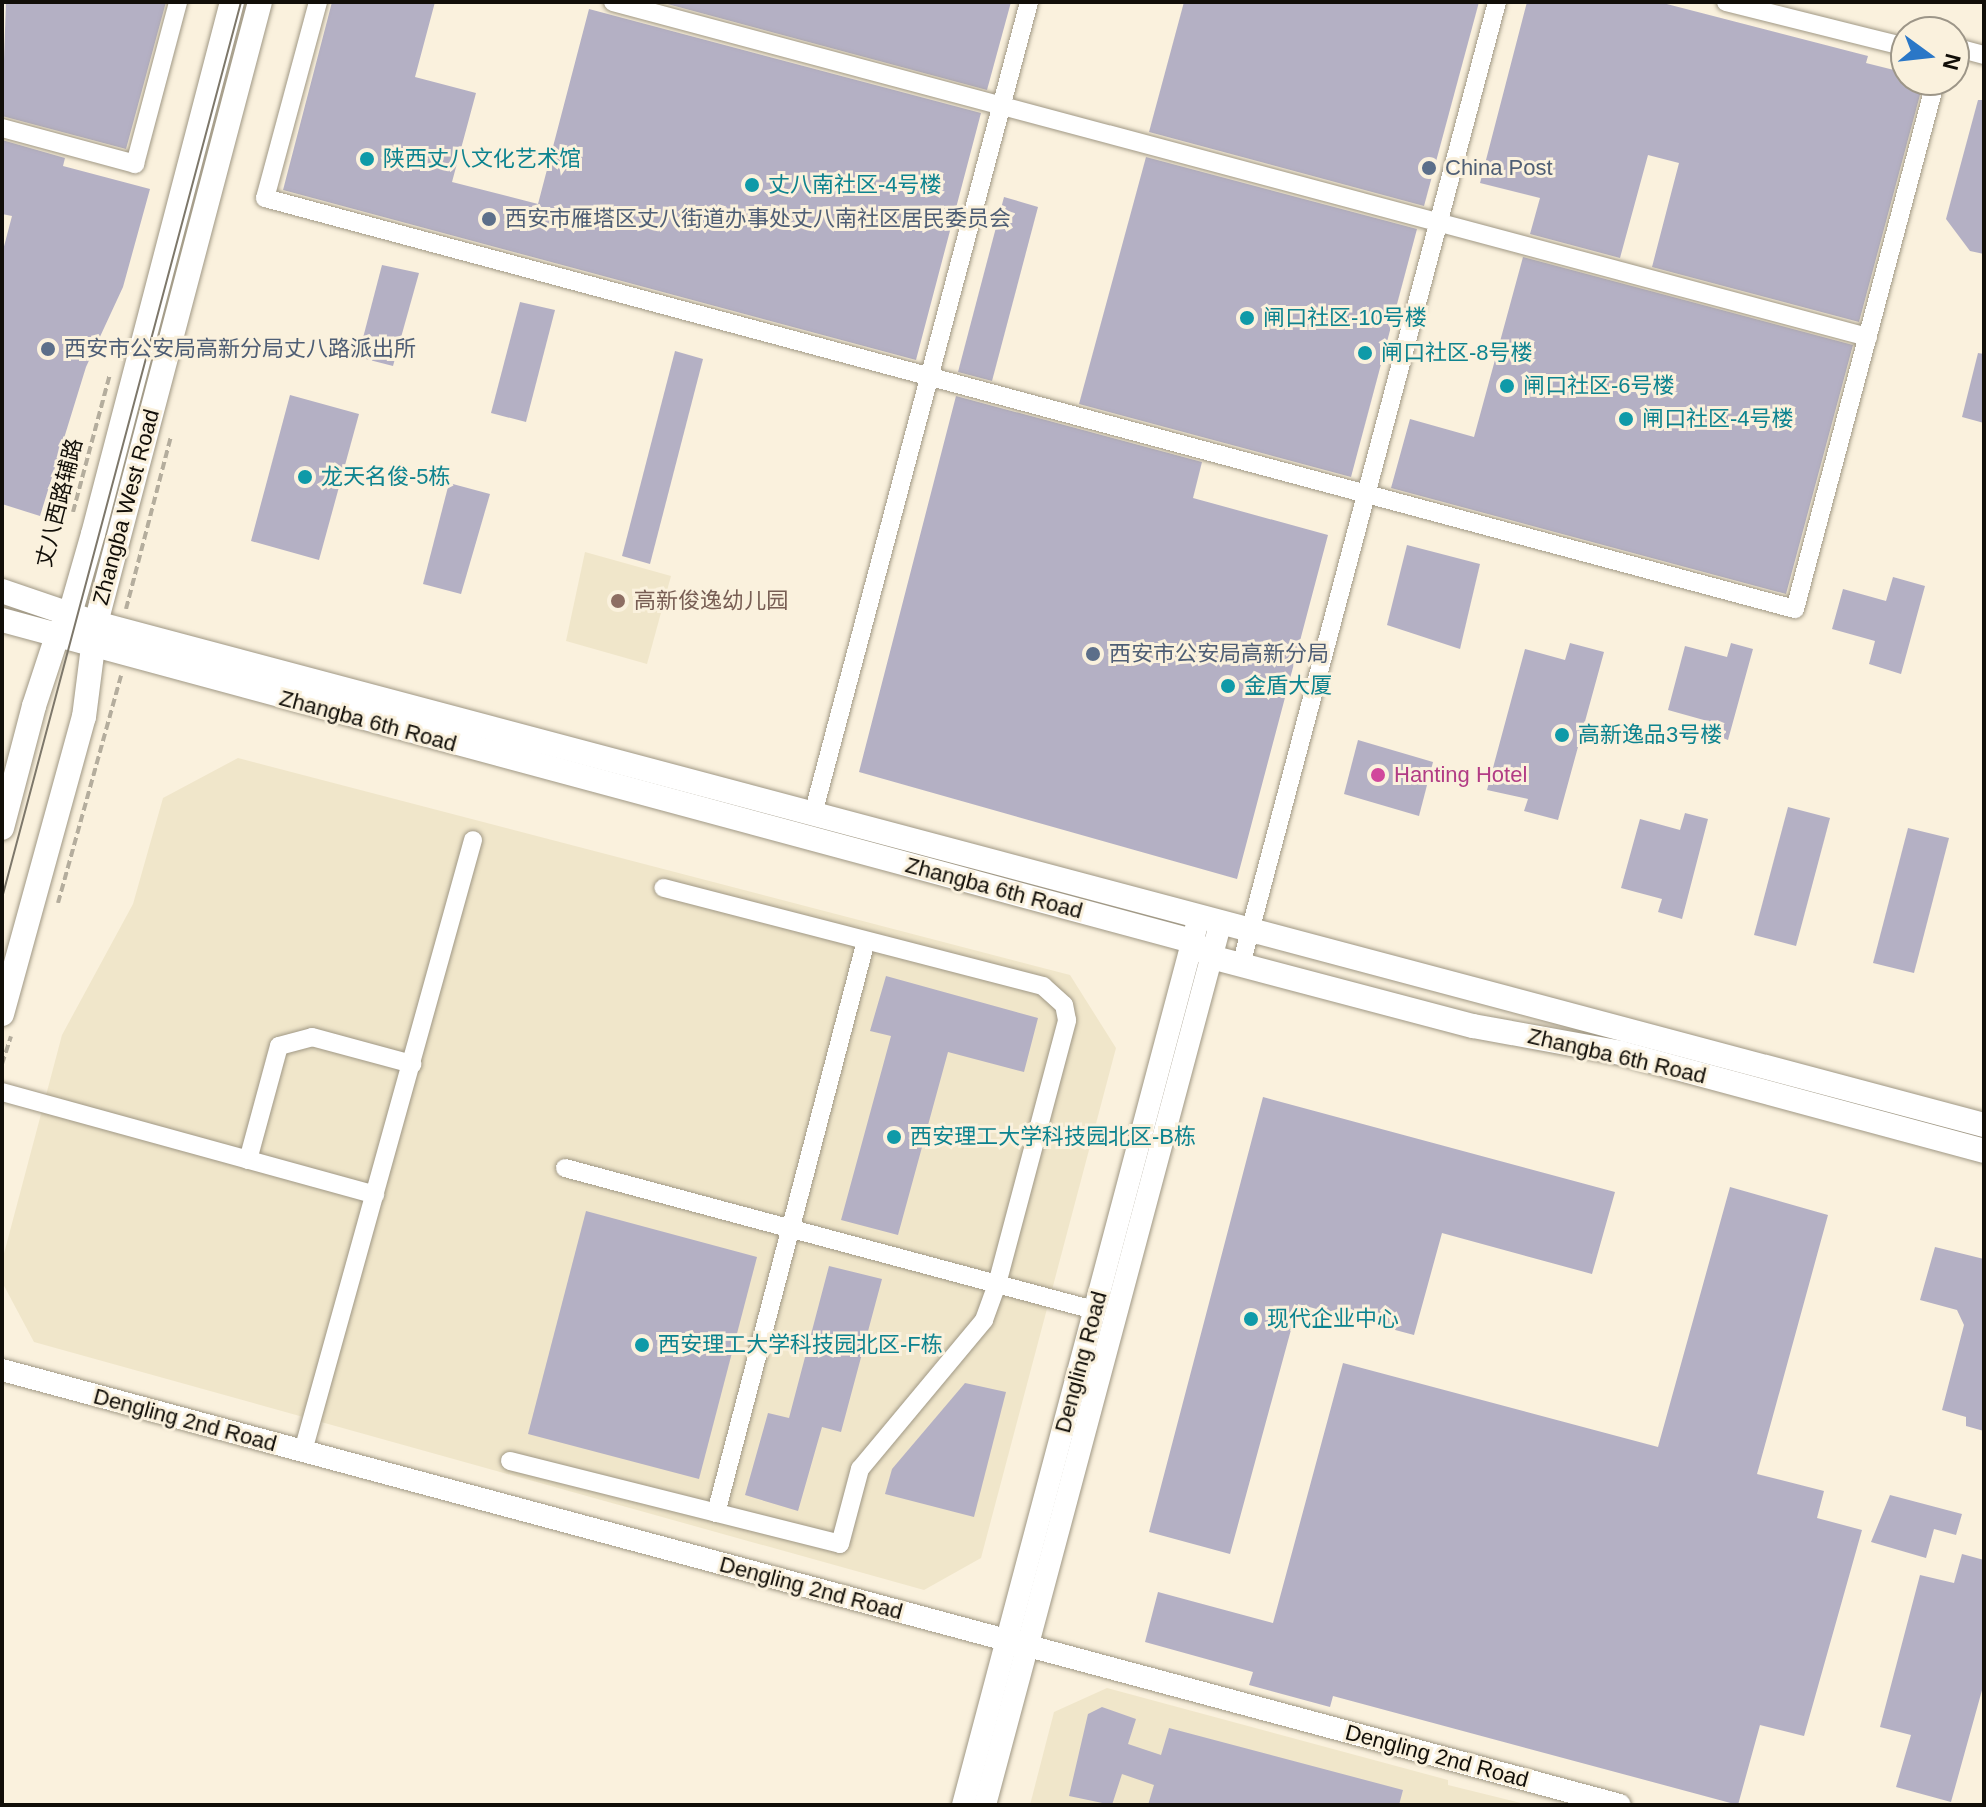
<!DOCTYPE html>
<html>
<head>
<meta charset="utf-8">
<style>
	body { margin:0 }
	#map { position:relative; width:1986px; height:1807px; overflow:hidden; background:#faf1dd; font-family:Arial,"Noto Sans SC",sans-serif }
	div>[style] { position:absolute }
	[style*='--x'] { left:calc(var(--x)*1px); top:calc(var(--y)*1px); width:calc(var(--w)*1px); rotate:calc(var(--a)*1deg) }
	.built>* { inset:0; background:#f0e6ca }
	.building>* { inset:0; background:#b4b0c4 }
	.path>* { height:4px; margin-top:-2px; transform-origin:0; background:repeating-linear-gradient(90deg,#b4ad9d 0 8px,transparent 0 12px) }
	.roads { filter:drop-shadow(0 0 2px #a09885) drop-shadow(0 0 2px #a09885) }
	.minor>* { height:18px; margin:-9px; padding:0 9px; transform-origin:9px; border-radius:9px; background:#fff }
	.tertiary>* { height:22px; margin:-11px; padding:0 11px; transform-origin:11px; border-radius:11px; background:#fff }
	.secondary>* { height:24px; margin:-12px; padding:0 12px; transform-origin:12px; border-radius:12px; background:#fff }
	.tram>* { height:2px; margin:-1px; padding:0 1px; transform-origin:1px; border-radius:1px; background:#7d776a }
	.dots>* { width:22px; height:22px; translate:-50% -50%; box-sizing:border-box; border:4px solid #faf1dd; border-radius:50% }
	span { translate:-50% -50%; white-space:nowrap; text-align:center; line-height:1.15; -webkit-text-stroke:6px #faf1dd; paint-order:stroke }
	.culture-label { font-size:22px; color:#0d838f }
	.left { translate:0 -50%; text-align:left }
	.service-label { font-size:22px; color:#4e5e75 }
	.street-label { font-size:22px; color:#110e08 }
	.education-label { font-size:22px; color:#785e54 }
	.hotel-label { font-size:22px; color:#b23c85 }
	.frame { position:absolute; inset:0; border:4px solid #110e08; pointer-events:none }
	.north { position:absolute; left:1890px; top:16px; width:80px; height:80px; box-sizing:border-box; background:#faf1dd; border:2px solid #9d9688; border-radius:50%; rotate:105deg; font-size:22px; font-weight:700; line-height:32px; text-align:center; color:#110e08 }
	.north::after { content:''; display:block; margin:auto; width:28px; height:36px; background:#2a77c7; clip-path:polygon(50% 0,100% 100%,50% 72%,0 100%) }
</style>
</head>
<body>
<div id="map">
	<div class="built">
		<i style="clip-path:polygon(585px 552px,671px 576px,647px 664px,566px 641px)"></i>
		<i style="clip-path:polygon(238px 758px,1070px 975px,1116px 1048px,981px 1558px,924px 1590px,34px 1342px,2px 1282px,2px 1261px,62px 1035px,133px 904px,163px 798px)"></i>
		<i style="clip-path:polygon(1107px 1688px,1448px 1780px,1448px 1785px,1529px 1805px,1030px 1805px,1054px 1712px)"></i>
	</div>
	<div class="building">
		<i style="clip-path:polygon(6px 2px,166px 2px,126px 149px,2px 116px)"></i>
		<i style="clip-path:polygon(332px 2px,435px 2px,415px 77px,476px 93px,452px 182px,538px 204px,589px 9px,981px 113px,916px 360px,283px 190px)"></i>
		<i style="clip-path:polygon(660px 2px,1011px 2px,987px 90px)"></i>
		<i style="clip-path:polygon(1184px 2px,1479px 2px,1424px 206px,1149px 132px)"></i>
		<i style="clip-path:polygon(1527px 2px,1659px 2px,1868px 56px,1866px 63px,1906px 73px,1906px 80px,1924px 80px,1859px 322px,1652px 267px,1679px 163px,1648px 155px,1620px 258px,1530px 234px,1540px 198px,1480px 183px)"></i>
		<i style="clip-path:polygon(1978px 100px,1984px 100px,1984px 254px,1970px 251px,1946px 219px)"></i>
		<i style="clip-path:polygon(2px 140px,65px 158px,63px 166px,150px 189px,123px 287px,86px 367px,40px 516px,2px 504px,2px 254px,12px 216px,2px 214px)"></i>
		<i style="clip-path:polygon(1146px 157px,1417px 229px,1351px 477px,1079px 404px)"></i>
		<i style="clip-path:polygon(1004px 197px,1038px 207px,992px 381px,958px 372px)"></i>
		<i style="clip-path:polygon(1523px 257px,1853px 345px,1786px 594px,1391px 488px,1410px 419px,1474px 437px)"></i>
		<i style="clip-path:polygon(382px 265px,419px 273px,393px 366px,358px 357px)"></i>
		<i style="clip-path:polygon(520px 302px,555px 310px,526px 422px,491px 413px)"></i>
		<i style="clip-path:polygon(675px 351px,703px 359px,650px 564px,622px 556px)"></i>
		<i style="clip-path:polygon(1978px 353px,1984px 354px,1984px 423px,1962px 417px)"></i>
		<i style="clip-path:polygon(290px 395px,359px 414px,319px 560px,251px 541px)"></i>
		<i style="clip-path:polygon(956px 396px,1202px 462px,1193px 498px,1328px 535px,1237px 879px,859px 772px)"></i>
		<i style="clip-path:polygon(449px 483px,490px 494px,461px 594px,423px 584px)"></i>
		<i style="clip-path:polygon(1407px 545px,1480px 564px,1460px 649px,1387px 625px)"></i>
		<i style="clip-path:polygon(1893px 577px,1925px 586px,1901px 674px,1869px 664px,1875px 641px,1832px 629px,1843px 589px,1886px 601px)"></i>
		<i style="clip-path:polygon(1570px 643px,1604px 652px,1558px 820px,1524px 811px,1528px 799px,1487px 790px,1525px 649px,1565px 660px)"></i>
		<i style="clip-path:polygon(1731px 643px,1753px 649px,1728px 740px,1708px 732px,1711px 722px,1668px 710px,1685px 646px,1727px 657px)"></i>
		<i style="clip-path:polygon(1358px 740px,1433px 762px,1419px 816px,1344px 794px)"></i>
		<i style="clip-path:polygon(1788px 807px,1830px 818px,1796px 946px,1754px 935px)"></i>
		<i style="clip-path:polygon(1685px 813px,1708px 819px,1682px 919px,1658px 912px,1662px 899px,1621px 888px,1640px 819px,1680px 830px)"></i>
		<i style="clip-path:polygon(1908px 828px,1949px 838px,1914px 973px,1873px 963px)"></i>
		<i style="clip-path:polygon(886px 976px,1038px 1018px,1024px 1072px,948px 1052px,898px 1235px,841px 1220px,891px 1036px,870px 1031px)"></i>
		<i style="clip-path:polygon(1263px 1097px,1615px 1192px,1592px 1274px,1442px 1233px,1414px 1335px,1298px 1304px,1230px 1554px,1149px 1532px)"></i>
		<i style="clip-path:polygon(1730px 1187px,1828px 1215px,1757px 1474px,1824px 1491px,1817px 1518px,1862px 1530px,1804px 1736px,1760px 1725px,1738px 1805px,1333px 1696px,1330px 1707px,1249px 1685px,1253px 1672px,1145px 1642px,1158px 1592px,1273px 1623px,1343px 1363px,1658px 1447px)"></i>
		<i style="clip-path:polygon(586px 1211px,757px 1257px,699px 1479px,528px 1434px)"></i>
		<i style="clip-path:polygon(1935px 1247px,1984px 1259px,1984px 1431px,1966px 1426px,1966px 1417px,1942px 1410px,1964px 1325px,1957px 1310px,1920px 1300px)"></i>
		<i style="clip-path:polygon(829px 1266px,882px 1279px,841px 1432px,822px 1427px,798px 1511px,745px 1495px,768px 1413px,789px 1418px)"></i>
		<i style="clip-path:polygon(965px 1383px,1006px 1392px,974px 1517px,885px 1494px,892px 1469px)"></i>
		<i style="clip-path:polygon(1890px 1495px,1962px 1514px,1956px 1535px,1934px 1529px,1926px 1558px,1871px 1542px)"></i>
		<i style="clip-path:polygon(1962px 1554px,1984px 1560px,1984px 1683px,1951px 1802px,1896px 1787px,1911px 1735px,1880px 1727px,1920px 1575px,1954px 1583px)"></i>
		<i style="clip-path:polygon(1102px 1707px,1136px 1719px,1128px 1744px,1161px 1755px,1169px 1728px,1403px 1790px,1399px 1805px,1148px 1805px,1154px 1785px,1122px 1774px,1112px 1805px,1069px 1796px,1088px 1714px)"></i>
	</div>
	<div class="path">
		<i style="--x:73;--y:512;--w:143;--a:-75"></i>
		<i style="--x:126;--y:609;--w:179;--a:-75.4"></i>
		<i style="--x:58;--y:903;--w:236;--a:-74.5"></i>
		<i style="--x:2;--y:1064;--w:29;--a:-72"></i>
	</div>
	<div class="roads">
		<div class="minor">
			<i style="--x:318;--y:2;--w:203;--a:105.1"></i>
			<i style="--x:265;--y:198;--w:1584;--a:15.04"></i>
			<i style="--x:1795;--y:609;--w:547;--a:-75.08"></i>
			<i style="--x:613;--y:2;--w:1299;--a:14.95"></i>
			<i style="--x:1726;--y:2;--w:186;--a:14"></i>
			<i style="--x:1954;--y:47;--w:31;--a:15"></i>
			<i style="--x:2;--y:128;--w:138;--a:15.1"></i>
			<i style="--x:135;--y:164;--w:168;--a:-75.1"></i>
			<i style="--x:813;--y:814;--w:840;--a:-75.1"></i>
			<i style="--x:1241;--y:965;--w:996;--a:-75.11"></i>
			<i style="--x:2;--y:1092;--w:387;--a:15.4"></i>
			<i style="--x:248;--y:1160;--w:118;--a:-74.8"></i>
			<i style="--x:279;--y:1046;--w:34;--a:-15"></i>
			<i style="--x:312;--y:1037;--w:104;--a:15.1"></i>
			<i style="--x:565;--y:1168;--w:548;--a:15.03"></i>
			<i style="--x:303;--y:1451;--w:634;--a:-74.45"></i>
			<i style="--x:510;--y:1461;--w:340;--a:14.1"></i>
			<i style="--x:840;--y:1544;--w:78;--a:-75.1"></i>
			<i style="--x:860;--y:1469;--w:194;--a:-50.2"></i>
			<i style="--x:984;--y:1320;--w:38;--a:-70"></i>
			<i style="--x:997;--y:1284;--w:273;--a:-75.1"></i>
			<i style="--x:1067;--y:1020;--w:15;--a:-101"></i>
			<i style="--x:1064;--y:1005;--w:28;--a:-138"></i>
			<i style="--x:1043;--y:986;--w:392;--a:-165.5"></i>
			<i style="--x:716;--y:1513;--w:591;--a:-75.31"></i>
		</div>
		<div class="tertiary">
			<i style="--x:2;--y:1370;--w:1675;--a:15.05"></i>
			<i style="--x:963;--y:1805;--w:907;--a:-75.12"></i>
			<i style="--x:985;--y:1805;--w:911;--a:-75.05"></i>
		</div>
		<div class="secondary">
			<i style="--x:2;--y:591;--w:99;--a:18.8"></i>
			<i style="--x:96;--y:623;--w:1954;--a:14.89"></i>
			<i style="--x:2;--y:620;--w:1233;--a:15.1"></i>
			<i style="--x:1192;--y:941;--w:25;--a:40"></i>
			<i style="--x:1211;--y:957;--w:271;--a:14.8"></i>
			<i style="--x:1473;--y:1026;--w:150;--a:10.3"></i>
			<i style="--x:1621;--y:1053;--w:376;--a:15.1"></i>
			<i style="--x:2;--y:828;--w:126;--a:-75.3"></i>
			<i style="--x:34;--y:706;--w:74;--a:-71.8"></i>
			<i style="--x:57;--y:636;--w:26;--a:-59"></i>
			<i style="--x:70;--y:614;--w:83;--a:-74"></i>
			<i style="--x:93;--y:534;--w:550;--a:-75.36"></i>
			<i style="--x:2;--y:1014;--w:308;--a:-74.6"></i>
			<i style="--x:84;--y:717;--w:95;--a:-82.7"></i>
			<i style="--x:96;--y:623;--w:642;--a:-75.21"></i>
		</div>
	</div>
	<div class="tram">
		<i style="--x:2;--y:898;--w:927;--a:-75.06"></i>
	</div>
	<div class="dots">
		<i style="left:367px;top:159px;background:#0f9aa8"></i>
		<i style="left:1429px;top:168px;background:#5c6f8a"></i>
		<i style="left:752px;top:185px;background:#0f9aa8"></i>
		<i style="left:489px;top:219px;background:#5c6f8a"></i>
		<i style="left:1247px;top:318px;background:#0f9aa8"></i>
		<i style="left:48px;top:349px;background:#5c6f8a"></i>
		<i style="left:1365px;top:353px;background:#0f9aa8"></i>
		<i style="left:1507px;top:386px;background:#0f9aa8"></i>
		<i style="left:1626px;top:419px;background:#0f9aa8"></i>
		<i style="left:305px;top:477px;background:#0f9aa8"></i>
		<i style="left:618px;top:601px;background:#8d6e63"></i>
		<i style="left:1093px;top:654px;background:#5c6f8a"></i>
		<i style="left:1228px;top:686px;background:#0f9aa8"></i>
		<i style="left:1562px;top:735px;background:#0f9aa8"></i>
		<i style="left:1378px;top:775px;background:#d1479c"></i>
		<i style="left:894px;top:1137px;background:#0f9aa8"></i>
		<i style="left:1251px;top:1319px;background:#0f9aa8"></i>
		<i style="left:642px;top:1345px;background:#0f9aa8"></i>
	</div>
	<div class="culture-label">
		<span class="left" style="left:383px;top:159px">陕西丈八文化艺术馆</span>
		<span class="left" style="left:768px;top:185px">丈八南社区-4号楼</span>
		<span class="left" style="left:1263px;top:318px">闸口社区-10号楼</span>
		<span class="left" style="left:1381px;top:353px">闸口社区-8号楼</span>
		<span class="left" style="left:1523px;top:386px">闸口社区-6号楼</span>
		<span class="left" style="left:1642px;top:419px">闸口社区-4号楼</span>
		<span class="left" style="left:321px;top:477px">龙天名俊-5栋</span>
		<span class="left" style="left:1244px;top:686px">金盾大厦</span>
		<span class="left" style="left:1578px;top:735px">高新逸品3号楼</span>
		<span class="left" style="left:910px;top:1137px">西安理工大学科技园北区-B栋</span>
		<span class="left" style="left:1267px;top:1319px">现代企业中心</span>
		<span class="left" style="left:658px;top:1345px">西安理工大学科技园北区-F栋</span>
	</div>
	<div class="service-label">
		<span class="left" style="left:1445px;top:168px">China Post</span>
		<span class="left" style="left:505px;top:219px">西安市雁塔区丈八街道办事处丈八南社区居民委员会</span>
		<span class="left" style="left:64px;top:349px">西安市公安局高新分局丈八路派出所</span>
		<span class="left" style="left:1109px;top:654px">西安市公安局高新分局</span>
	</div>
	<div class="street-label">
		<span style="left:59px;top:503px;rotate:-76deg">丈八西路辅路</span>
		<span style="left:126px;top:507px;rotate:-75deg">Zhangba West Road</span>
		<span style="left:368px;top:721px;rotate:15deg">Zhangba 6th Road</span>
		<span style="left:994px;top:888px;rotate:15deg">Zhangba 6th Road</span>
		<span style="left:1617px;top:1056px;rotate:13deg">Zhangba 6th Road</span>
		<span style="left:1081px;top:1362px;rotate:-75deg">Dengling Road</span>
		<span style="left:185px;top:1420px;rotate:15deg">Dengling 2nd Road</span>
		<span style="left:811px;top:1588px;rotate:15deg">Dengling 2nd Road</span>
		<span style="left:1437px;top:1756px;rotate:15deg">Dengling 2nd Road</span>
	</div>
	<div class="education-label">
		<span class="left" style="left:634px;top:601px">高新俊逸幼儿园</span>
	</div>
	<div class="hotel-label">
		<span class="left" style="left:1394px;top:775px">Hanting Hotel</span>
	</div>
	<div class="frame"></div>
	<div class="north">N</div>
</div>
</body>
</html>
